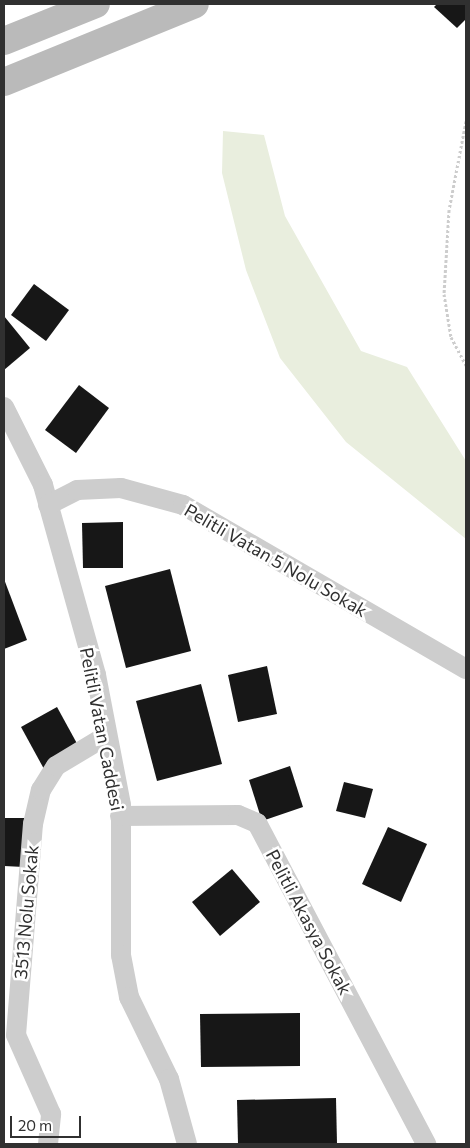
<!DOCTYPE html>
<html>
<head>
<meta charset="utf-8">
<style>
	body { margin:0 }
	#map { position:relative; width:470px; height:1148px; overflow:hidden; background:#fff; font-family:Commissioner,sans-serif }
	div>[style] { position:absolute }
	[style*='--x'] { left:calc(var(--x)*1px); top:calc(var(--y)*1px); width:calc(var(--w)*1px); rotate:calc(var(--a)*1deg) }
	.green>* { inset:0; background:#e9eede }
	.building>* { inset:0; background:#171717 }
	.path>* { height:3px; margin-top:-1.5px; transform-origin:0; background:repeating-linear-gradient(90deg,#cdcdcd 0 2.5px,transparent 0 5px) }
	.street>* { height:20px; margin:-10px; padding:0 10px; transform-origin:10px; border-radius:10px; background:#cdcdcd }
	.secondary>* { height:28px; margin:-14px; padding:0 14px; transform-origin:14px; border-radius:14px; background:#bababa }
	span { translate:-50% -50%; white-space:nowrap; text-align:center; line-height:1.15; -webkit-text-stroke:5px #fff; paint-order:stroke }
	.street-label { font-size:18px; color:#303030 }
	.frame { position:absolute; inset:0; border:5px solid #303030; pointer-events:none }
	.scale { position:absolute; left:10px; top:1116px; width:71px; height:22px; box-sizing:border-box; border:2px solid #303030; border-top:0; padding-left:6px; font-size:15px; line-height:18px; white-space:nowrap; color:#303030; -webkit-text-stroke:4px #fff; paint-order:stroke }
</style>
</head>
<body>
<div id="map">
	<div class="green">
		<i style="clip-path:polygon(223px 131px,264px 135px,285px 216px,361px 351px,407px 367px,466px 461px,466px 539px,346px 442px,280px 358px,246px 270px,222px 173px)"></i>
	</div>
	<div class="building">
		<i style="clip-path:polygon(437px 4px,466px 4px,466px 19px,457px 28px,434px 7px)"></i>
		<i style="clip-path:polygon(34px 284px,69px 310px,46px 341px,11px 315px)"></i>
		<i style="clip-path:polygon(4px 316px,30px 348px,4px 370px)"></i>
		<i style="clip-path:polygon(79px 385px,109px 408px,76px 453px,45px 430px)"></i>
		<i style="clip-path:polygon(123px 522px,123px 568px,83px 568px,82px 523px)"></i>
		<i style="clip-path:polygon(170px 569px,191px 651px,126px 668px,105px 586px)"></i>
		<i style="clip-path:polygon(4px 579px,27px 640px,4px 649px)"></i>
		<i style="clip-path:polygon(267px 666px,277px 714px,238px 722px,228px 675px)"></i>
		<i style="clip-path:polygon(201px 684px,222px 764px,157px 781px,136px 701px)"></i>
		<i style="clip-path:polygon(57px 707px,80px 749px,44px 769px,21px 727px)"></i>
		<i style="clip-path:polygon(290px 766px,303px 807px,262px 821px,249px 780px)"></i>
		<i style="clip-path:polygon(344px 782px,373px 789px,365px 818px,336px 811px)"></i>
		<i style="clip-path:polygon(4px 818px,25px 818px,24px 867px,4px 866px)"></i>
		<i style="clip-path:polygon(388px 827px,427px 844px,401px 902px,362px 884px)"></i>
		<i style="clip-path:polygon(232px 869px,260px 902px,220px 936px,192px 902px)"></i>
		<i style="clip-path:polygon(300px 1013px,300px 1066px,201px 1067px,200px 1014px)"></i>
		<i style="clip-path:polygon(336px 1098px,337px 1144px,238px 1144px,237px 1100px)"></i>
	</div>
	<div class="path">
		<i style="--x:466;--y:121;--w:91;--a:100.8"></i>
		<i style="--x:449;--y:210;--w:84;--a:93.4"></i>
		<i style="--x:444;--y:294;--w:44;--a:80.8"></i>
		<i style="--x:451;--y:337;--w:32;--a:62"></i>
	</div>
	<div class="street">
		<i style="--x:4;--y:407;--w:87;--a:63.4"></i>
		<i style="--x:43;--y:485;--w:197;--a:74.4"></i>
		<i style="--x:96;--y:675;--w:132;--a:79.1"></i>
		<i style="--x:121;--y:805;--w:150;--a:90"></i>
		<i style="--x:121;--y:955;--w:43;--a:79.2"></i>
		<i style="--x:129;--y:997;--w:91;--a:64"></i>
		<i style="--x:169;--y:1079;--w:67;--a:74.5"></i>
		<i style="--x:48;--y:505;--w:33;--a:-27"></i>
		<i style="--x:77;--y:490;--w:44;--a:-2.6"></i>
		<i style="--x:121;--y:488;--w:64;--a:15.3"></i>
		<i style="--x:183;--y:505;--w:327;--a:30.1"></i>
		<i style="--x:120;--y:816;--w:118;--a:-0.5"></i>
		<i style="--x:238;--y:815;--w:21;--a:23"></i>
		<i style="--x:257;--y:823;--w:363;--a:62.2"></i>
		<i style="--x:48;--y:1144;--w:30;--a:-84"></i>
		<i style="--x:51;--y:1114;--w:86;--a:-113.9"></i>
		<i style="--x:16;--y:1035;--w:212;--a:-85.4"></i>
		<i style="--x:33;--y:824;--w:35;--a:-77"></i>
		<i style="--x:41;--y:790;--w:28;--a:-58"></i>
		<i style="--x:56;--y:766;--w:58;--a:-31"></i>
	</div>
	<div class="secondary">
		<i style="--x:4;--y:41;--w:99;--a:-21.9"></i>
		<i style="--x:4;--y:82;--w:206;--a:-22.2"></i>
	</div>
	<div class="street-label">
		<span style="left:276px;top:560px;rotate:30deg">Pelitli Vatan 5 Nolu Sokak</span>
		<span style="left:102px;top:729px;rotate:79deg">Pelitli Vatan Caddesi</span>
		<span style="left:26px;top:912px;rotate:-85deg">3513 Nolu Sokak</span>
		<span style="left:309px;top:922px;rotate:62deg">Pelitli Akasya Sokak</span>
	</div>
	<div class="frame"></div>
	<div class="scale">20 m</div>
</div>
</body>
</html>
